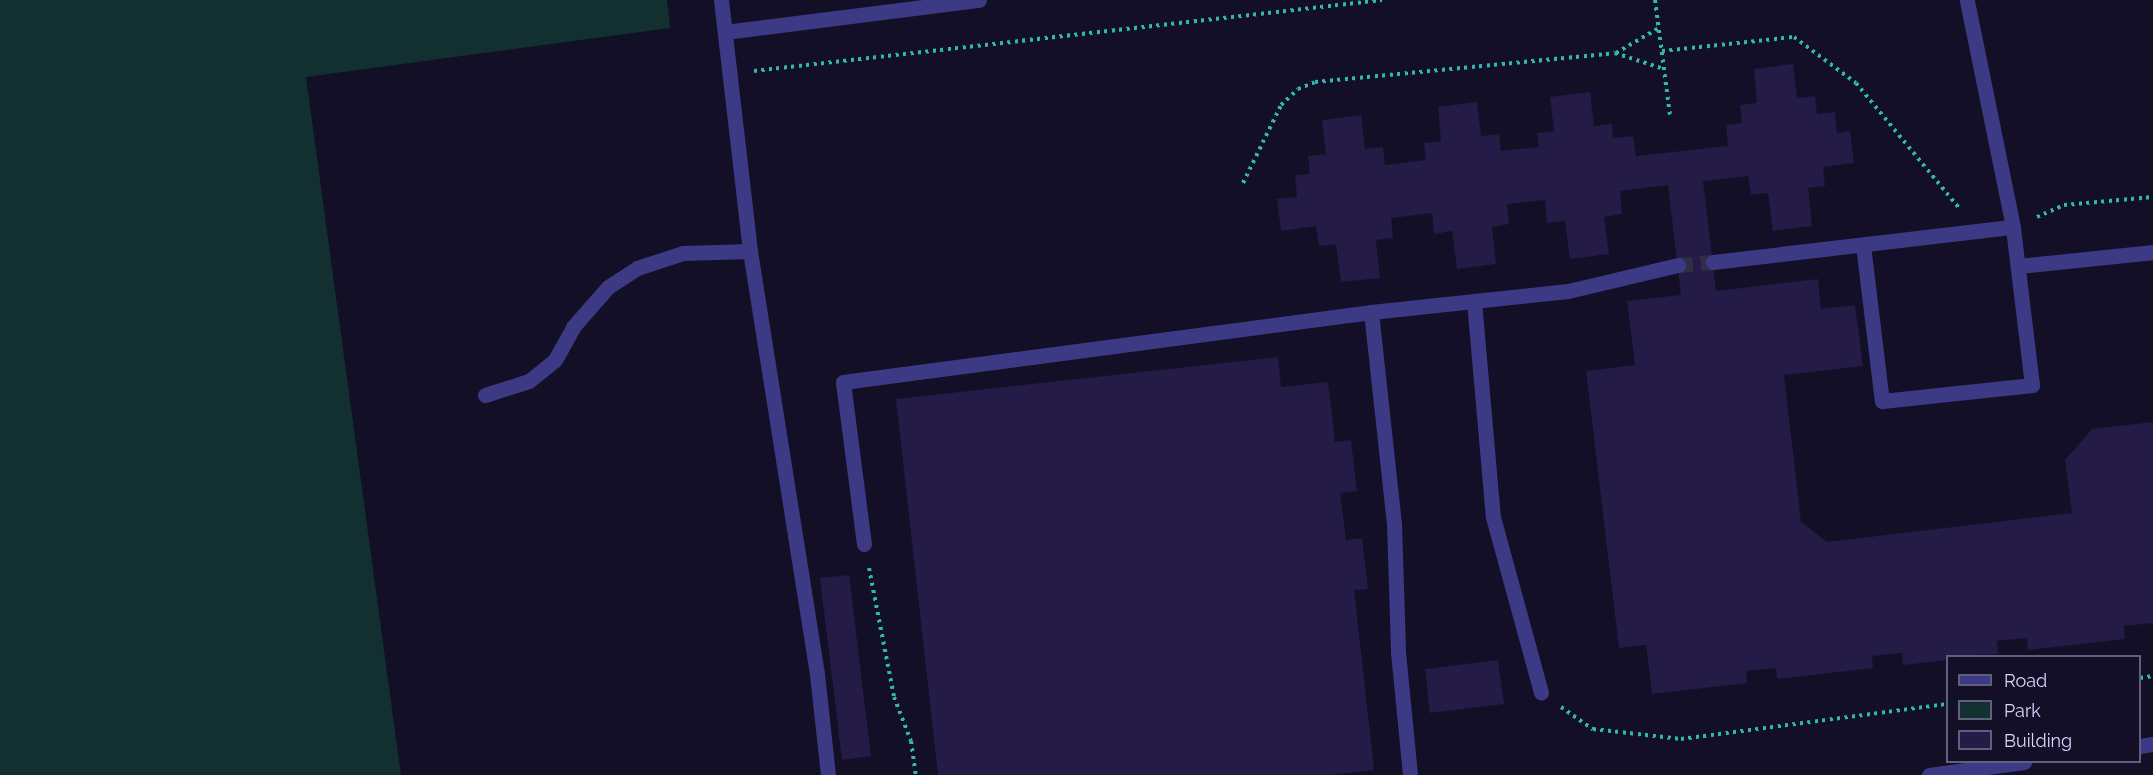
<!DOCTYPE html>
<html>
<head>
<meta charset="utf-8">
<style>
	body { margin:0 }
	#map { position:relative; width:2153px; height:775px; overflow:hidden; background:#130f26; font-family:Raleway,sans-serif }
	div>[style] { position:absolute }
	[style*='--x'] { left:calc(var(--x)*1px); top:calc(var(--y)*1px); width:calc(var(--w)*1px); rotate:calc(var(--a)*1deg) }
	.green>* { inset:0; background:#12302f }
	.building>* { inset:0; background:#241b47 }
	.minor-tunnel>* { height:15px; margin-top:-7.5px; transform-origin:0; background:repeating-linear-gradient(90deg,#312d47 0 15px,transparent 0 23px) }
	.path>* { height:4px; margin-top:-2px; transform-origin:0; background:repeating-linear-gradient(90deg,#2fb8b0 0 3px,transparent 0 7.5px) }
	.minor>* { height:15px; margin:-7.5px; padding:0 7.5px; transform-origin:7.5px; border-radius:7.5px; background:#3d3a85 }
	span { translate:-50% -50%; white-space:nowrap; text-align:center; line-height:1.15; -webkit-text-stroke:6px #130f26; paint-order:stroke }
	.legend { position:absolute; left:1946px; top:655px; width:195px; height:108px; box-sizing:border-box; background:#130f26; border:2px solid #625e7d; margin:0; padding:8px 10px; list-style:none; font-size:18px; color:#d9d4ff }
	.legend li { display:flex; align-items:center; gap:12px; height:30px }
	.legend b { width:30px; border:2px solid #625e7d }
</style>
</head>
<body>
<div id="map">
	<div class="green">
		<i style="clip-path:polygon(0 0,667px 0,670px 28px,306px 77px,401px 775px,0 775px)"></i>
	</div>
	<div class="building">
		<i style="clip-path:polygon(1793px 64px,1797px 98px,1815px 96px,1817px 114px,1835px 112px,1837px 133px,1850px 131px,1854px 163px,1823px 167px,1825px 186px,1808px 188px,1812px 226px,1773px 231px,1768px 193px,1751px 195px,1748px 176px,1703px 181px,1716px 291px,1818px 279px,1821px 309px,1855px 305px,1863px 366px,1784px 375px,1801px 522px,1827px 542px,2072px 513px,2065px 460px,2092px 429px,2153px 422px,2153px 623px,2124px 626px,2125px 639px,2028px 650px,2027px 638px,1997px 641px,1998px 654px,1948px 656px,1948px 660px,1903px 665px,1902px 653px,1872px 656px,1873px 668px,1777px 679px,1776px 668px,1746px 671px,1747px 683px,1652px 694px,1646px 645px,1619px 648px,1586px 371px,1635px 365px,1627px 301px,1681px 295px,1668px 185px,1620px 191px,1622px 214px,1604px 217px,1609px 254px,1570px 259px,1565px 221px,1547px 223px,1545px 200px,1507px 204px,1509px 224px,1492px 227px,1496px 264px,1457px 269px,1452px 231px,1434px 234px,1432px 213px,1391px 218px,1393px 238px,1376px 240px,1380px 278px,1341px 282px,1336px 244px,1319px 246px,1316px 226px,1281px 231px,1277px 199px,1297px 197px,1295px 175px,1310px 174px,1308px 156px,1326px 154px,1322px 120px,1361px 115px,1365px 149px,1383px 147px,1385px 165px,1426px 160px,1424px 143px,1441px 141px,1438px 107px,1477px 102px,1481px 136px,1499px 134px,1501px 151px,1539px 147px,1537px 133px,1554px 131px,1550px 97px,1590px 92px,1594px 126px,1612px 124px,1613px 138px,1633px 136px,1636px 156px,1728px 146px,1726px 125px,1742px 123px,1740px 105px,1757px 103px,1754px 69px)"></i>
		<i style="clip-path:polygon(1278px 357px,1281px 387px,1328px 382px,1335px 442px,1351px 440px,1357px 491px,1340px 493px,1346px 540px,1362px 538px,1368px 589px,1354px 590px,1374px 770px,1331px 775px,938px 775px,896px 399px)"></i>
		<i style="clip-path:polygon(849px 575px,871px 756px,842px 760px,820px 578px)"></i>
		<i style="clip-path:polygon(1498px 660px,1504px 704px,1430px 713px,1425px 669px)"></i>
	</div>
	<div class="minor-tunnel">
		<i style="--x:1678;--y:265;--w:35;--a:-5"></i>
	</div>
	<div class="path">
		<i style="--x:1655;--y:0;--w:116;--a:82.6"></i>
		<i style="--x:1662;--y:51;--w:133;--a:-6.1"></i>
		<i style="--x:1794;--y:37;--w:77;--a:36.6"></i>
		<i style="--x:1856;--y:83;--w:162;--a:50.5"></i>
		<i style="--x:1616;--y:53;--w:50;--a:-30.2"></i>
		<i style="--x:754;--y:71;--w:632;--a:-6.45"></i>
		<i style="--x:1243;--y:183;--w:87;--a:-64"></i>
		<i style="--x:1281;--y:105;--w:23;--a:-43"></i>
		<i style="--x:1298;--y:89;--w:18;--a:-22"></i>
		<i style="--x:1315;--y:82;--w:301;--a:-5.5"></i>
		<i style="--x:1615;--y:53;--w:52;--a:18.1"></i>
		<i style="--x:2037;--y:217;--w:30;--a:-24"></i>
		<i style="--x:2064;--y:205;--w:89;--a:-5.1"></i>
		<i style="--x:869;--y:568;--w:131;--a:79"></i>
		<i style="--x:894;--y:697;--w:47;--a:68.9"></i>
		<i style="--x:911;--y:741;--w:34;--a:82"></i>
		<i style="--x:2140;--y:678;--w:13;--a:-9"></i>
		<i style="--x:1561;--y:707;--w:39;--a:35"></i>
		<i style="--x:1593;--y:729;--w:89;--a:6.5"></i>
		<i style="--x:1681;--y:739;--w:269;--a:-7.5"></i>
	</div>
	<div class="minor">
		<i style="--x:721;--y:0;--w:253;--a:83.4"></i>
		<i style="--x:750;--y:251;--w:428;--a:81"></i>
		<i style="--x:817;--y:674;--w:102;--a:83.8"></i>
		<i style="--x:725;--y:32;--w:256;--a:-7.2"></i>
		<i style="--x:1863;--y:245;--w:157;--a:83.1"></i>
		<i style="--x:1882;--y:401;--w:151;--a:-6.1"></i>
		<i style="--x:2032;--y:385;--w:159;--a:-96.9"></i>
		<i style="--x:2013;--y:227;--w:232;--a:-101.5"></i>
		<i style="--x:1713;--y:262;--w:302;--a:-6.7"></i>
		<i style="--x:2018;--y:266;--w:136;--a:-5.9"></i>
		<i style="--x:1474;--y:301;--w:217;--a:85"></i>
		<i style="--x:1493;--y:517;--w:182;--a:74.7"></i>
		<i style="--x:1371;--y:312;--w:212;--a:83.8"></i>
		<i style="--x:1394;--y:523;--w:129;--a:88.2"></i>
		<i style="--x:1398;--y:652;--w:124;--a:84.4"></i>
		<i style="--x:485;--y:395;--w:46;--a:-17.7"></i>
		<i style="--x:529;--y:381;--w:33;--a:-39"></i>
		<i style="--x:555;--y:360;--w:38;--a:-61"></i>
		<i style="--x:573;--y:327;--w:53;--a:-48.8"></i>
		<i style="--x:608;--y:287;--w:35;--a:-33"></i>
		<i style="--x:637;--y:268;--w:48;--a:-18.1"></i>
		<i style="--x:683;--y:253;--w:67;--a:-1.7"></i>
		<i style="--x:864;--y:544;--w:163;--a:-97.4"></i>
		<i style="--x:843;--y:382;--w:533;--a:-7.55"></i>
		<i style="--x:1371;--y:312;--w:198;--a:-6.1"></i>
		<i style="--x:1568;--y:291;--w:113;--a:-13.3"></i>
		<i style="--x:2140;--y:746;--w:13;--a:-9"></i>
		<i style="--x:1929;--y:775;--w:96;--a:-7.8"></i>
	</div>
	<ul class="legend">
	<li><b style="height:8px;background:#3d3a85"></b>Road</li>
	<li><b style="height:16px;background:#12302f"></b>Park</li>
	<li><b style="height:16px;background:#241b47"></b>Building</li>
	</ul>
</div>
</body>
</html>
